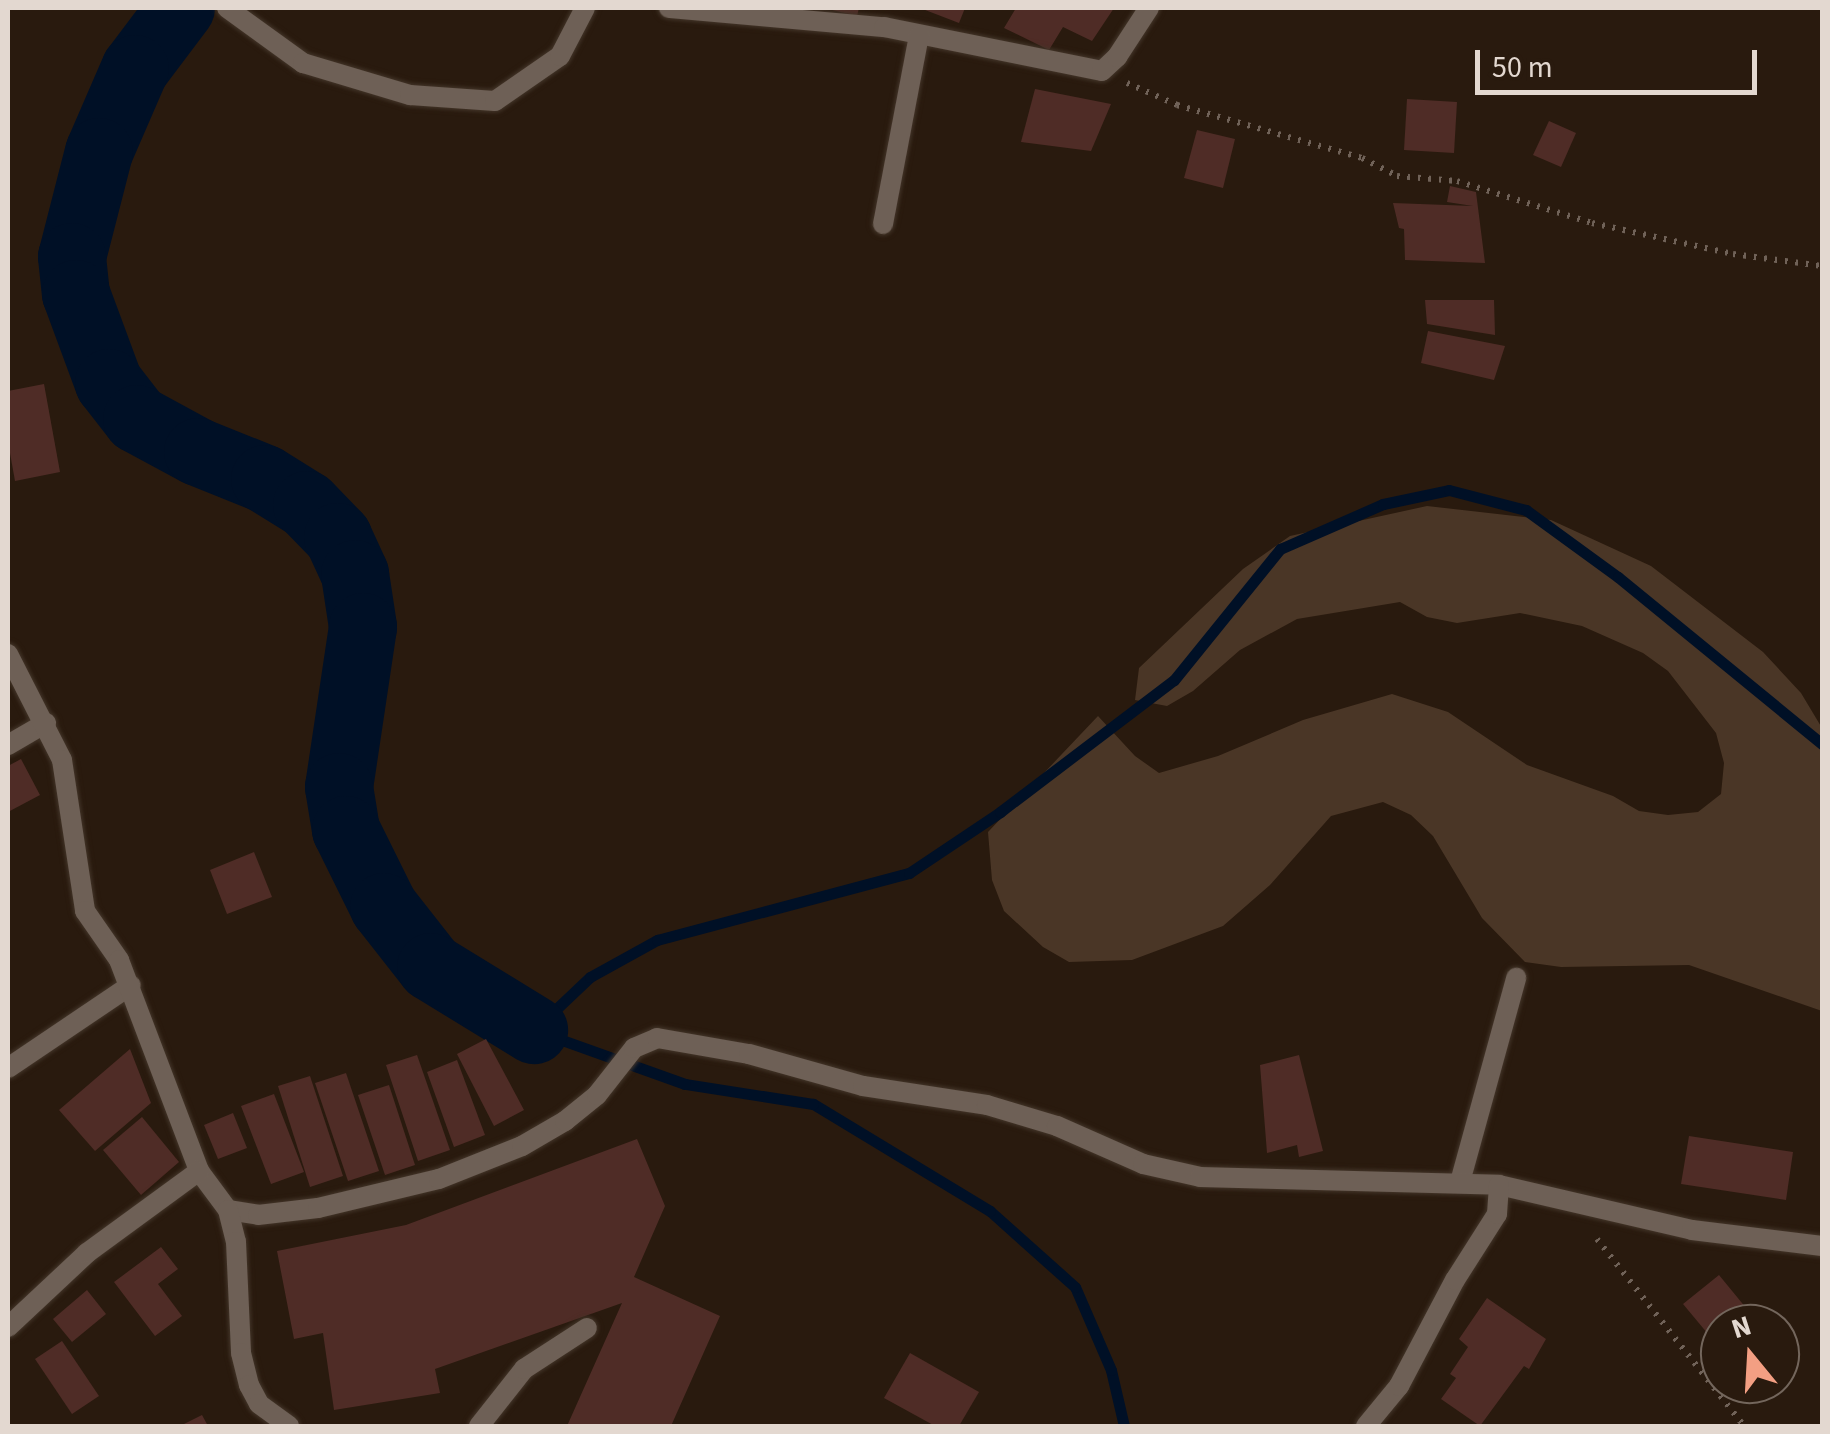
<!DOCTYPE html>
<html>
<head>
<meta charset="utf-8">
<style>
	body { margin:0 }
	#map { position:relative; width:1830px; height:1434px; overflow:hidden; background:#291a0e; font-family:"Source Sans 3",sans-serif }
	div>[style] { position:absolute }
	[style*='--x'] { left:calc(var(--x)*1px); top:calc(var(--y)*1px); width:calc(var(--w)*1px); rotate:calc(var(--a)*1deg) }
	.green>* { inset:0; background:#4a3626 }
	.stream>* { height:11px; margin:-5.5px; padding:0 5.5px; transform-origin:5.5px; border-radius:5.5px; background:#001026 }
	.river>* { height:68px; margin:-34px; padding:0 34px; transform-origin:34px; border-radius:34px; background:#001026 }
	.building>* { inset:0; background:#4f2c26 }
	.path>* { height:6px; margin-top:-3px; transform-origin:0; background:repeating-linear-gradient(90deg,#706258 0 2.5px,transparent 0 10.5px) }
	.roads { filter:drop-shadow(0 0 2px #433529) drop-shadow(0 0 2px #433529) }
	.service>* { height:20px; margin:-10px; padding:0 10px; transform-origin:10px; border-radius:10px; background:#6e6056 }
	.minor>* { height:20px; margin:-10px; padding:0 10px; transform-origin:10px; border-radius:10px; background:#6e6056 }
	span { translate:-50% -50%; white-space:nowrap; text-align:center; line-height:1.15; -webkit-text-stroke:8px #291a0e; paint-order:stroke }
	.frame { position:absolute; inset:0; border:10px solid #e3d8d0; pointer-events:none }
	.north { position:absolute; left:1700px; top:1304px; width:100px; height:100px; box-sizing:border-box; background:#291a0e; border:2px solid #73665c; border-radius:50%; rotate:342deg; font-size:28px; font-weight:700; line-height:40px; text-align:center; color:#e3d8d0 }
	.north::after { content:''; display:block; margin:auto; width:35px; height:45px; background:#f39f83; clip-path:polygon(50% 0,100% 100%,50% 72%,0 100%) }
	.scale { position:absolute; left:1475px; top:50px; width:282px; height:45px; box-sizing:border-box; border:5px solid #e3d8d0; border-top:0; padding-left:12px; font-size:30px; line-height:35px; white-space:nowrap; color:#e3d8d0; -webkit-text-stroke:8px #291a0e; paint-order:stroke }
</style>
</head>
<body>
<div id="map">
	<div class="green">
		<i style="clip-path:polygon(1427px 506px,1551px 520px,1651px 566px,1763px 652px,1801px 693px,1822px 728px,1822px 1011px,1689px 965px,1561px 967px,1525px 962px,1482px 918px,1433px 836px,1411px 815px,1383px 802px,1331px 816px,1270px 885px,1223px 926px,1132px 960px,1069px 962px,1043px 947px,1004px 911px,992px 880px,988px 832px,1098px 716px,1135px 756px,1159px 773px,1218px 756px,1303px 720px,1392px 694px,1448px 712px,1527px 765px,1613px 796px,1639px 811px,1668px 815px,1698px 812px,1721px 794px,1724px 763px,1716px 733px,1668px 671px,1643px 653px,1582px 626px,1520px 613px,1457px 623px,1427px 617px,1400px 602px,1297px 619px,1240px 650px,1193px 691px,1167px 706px,1135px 700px,1139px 668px,1243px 569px,1290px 536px)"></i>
	</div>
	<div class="stream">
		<i style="--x:1124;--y:1426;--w:57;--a:-103.1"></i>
		<i style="--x:1111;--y:1370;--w:90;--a:-113.4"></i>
		<i style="--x:1075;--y:1287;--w:114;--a:-138.2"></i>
		<i style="--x:990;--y:1211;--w:207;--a:-148.8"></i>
		<i style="--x:813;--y:1104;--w:130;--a:-171.1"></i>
		<i style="--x:685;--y:1084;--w:160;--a:-160.3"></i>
		<i style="--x:534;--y:1030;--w:77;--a:-43.4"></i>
		<i style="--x:590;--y:977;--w:77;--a:-28.9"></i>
		<i style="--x:657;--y:940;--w:261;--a:-14.9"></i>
		<i style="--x:909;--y:873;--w:110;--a:-33.8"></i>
		<i style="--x:1000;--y:812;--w:218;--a:-37.2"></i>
		<i style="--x:1174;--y:680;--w:169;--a:-51"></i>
		<i style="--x:1280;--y:549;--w:112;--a:-23.6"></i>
		<i style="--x:1383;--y:504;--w:67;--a:-12"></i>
		<i style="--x:1449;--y:490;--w:80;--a:14.6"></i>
		<i style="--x:1526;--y:510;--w:114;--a:36.1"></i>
		<i style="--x:1618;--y:577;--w:264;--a:39.3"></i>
	</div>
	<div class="river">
		<i style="--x:181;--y:8;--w:76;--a:127"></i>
		<i style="--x:135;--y:69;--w:90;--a:113.4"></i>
		<i style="--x:99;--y:152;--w:108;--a:104.4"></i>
		<i style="--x:72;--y:257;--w:37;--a:84"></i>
		<i style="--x:76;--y:294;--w:95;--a:69.7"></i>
		<i style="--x:109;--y:383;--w:46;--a:52.1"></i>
		<i style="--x:137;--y:419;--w:69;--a:28.4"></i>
		<i style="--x:198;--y:452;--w:72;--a:21.9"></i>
		<i style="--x:265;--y:479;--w:49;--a:31.8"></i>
		<i style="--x:307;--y:505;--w:45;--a:45.9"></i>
		<i style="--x:338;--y:537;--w:41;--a:65.3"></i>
		<i style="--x:355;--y:574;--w:54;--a:81.4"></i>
		<i style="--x:363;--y:627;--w:162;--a:98.5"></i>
		<i style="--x:339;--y:787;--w:44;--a:80.8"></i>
		<i style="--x:346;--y:830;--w:86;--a:63.7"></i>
		<i style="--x:384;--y:907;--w:76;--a:51.9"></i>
		<i style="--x:431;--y:967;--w:121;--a:31.5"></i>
	</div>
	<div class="building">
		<i style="clip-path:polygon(824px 8px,859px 8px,857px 16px)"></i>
		<i style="clip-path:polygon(920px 8px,965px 8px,959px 23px)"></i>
		<i style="clip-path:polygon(1016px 8px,1114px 8px,1092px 41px,1063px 27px,1049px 50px,1004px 28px)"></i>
		<i style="clip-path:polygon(1035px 89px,1111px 104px,1091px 151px,1021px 142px)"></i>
		<i style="clip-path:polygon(1407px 99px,1457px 102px,1454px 153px,1404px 150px)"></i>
		<i style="clip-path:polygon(1549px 121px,1576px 133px,1561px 167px,1533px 155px)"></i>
		<i style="clip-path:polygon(1197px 130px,1235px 139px,1223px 188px,1184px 178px)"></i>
		<i style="clip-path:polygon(1450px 186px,1476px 192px,1485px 263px,1405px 260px,1404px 229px,1399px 228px,1393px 203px,1473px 206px,1447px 202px)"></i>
		<i style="clip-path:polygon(1425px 300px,1494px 300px,1495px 335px,1427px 324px)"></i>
		<i style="clip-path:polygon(1428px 331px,1505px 346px,1494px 380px,1421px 363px)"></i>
		<i style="clip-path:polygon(44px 384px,60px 472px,15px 481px,8px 442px,8px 391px)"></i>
		<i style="clip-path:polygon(21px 759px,40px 795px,8px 812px,8px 766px)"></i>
		<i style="clip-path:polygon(254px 852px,272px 897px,227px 914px,210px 870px)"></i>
		<i style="clip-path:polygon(486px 1039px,524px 1110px,494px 1126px,457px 1054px)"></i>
		<i style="clip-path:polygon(130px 1049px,151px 1103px,95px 1151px,59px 1110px)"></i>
		<i style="clip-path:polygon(417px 1055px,450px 1150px,418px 1161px,386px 1065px)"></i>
		<i style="clip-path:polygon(1299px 1055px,1323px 1151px,1299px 1157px,1297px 1145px,1267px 1153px,1260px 1065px)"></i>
		<i style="clip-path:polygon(457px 1060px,485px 1135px,454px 1147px,427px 1072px)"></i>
		<i style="clip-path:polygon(346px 1073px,379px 1171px,348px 1181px,315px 1083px)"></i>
		<i style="clip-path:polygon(310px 1076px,343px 1176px,310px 1187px,278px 1086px)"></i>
		<i style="clip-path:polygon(389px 1085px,415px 1165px,385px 1175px,358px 1095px)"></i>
		<i style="clip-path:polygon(274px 1094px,304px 1172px,271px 1184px,241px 1106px)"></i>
		<i style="clip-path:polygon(233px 1113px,247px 1148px,218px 1159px,204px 1125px)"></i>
		<i style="clip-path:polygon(142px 1117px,179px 1162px,141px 1195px,103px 1150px)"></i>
		<i style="clip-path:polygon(1689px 1136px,1793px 1152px,1786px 1200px,1681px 1184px)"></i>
		<i style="clip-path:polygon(637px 1139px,665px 1206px,634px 1277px,720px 1316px,671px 1426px,567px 1426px,622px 1303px,435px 1369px,440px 1393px,334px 1410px,323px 1333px,294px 1339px,277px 1251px,406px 1225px)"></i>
		<i style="clip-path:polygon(161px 1247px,178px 1269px,158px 1284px,182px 1316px,155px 1336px,114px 1282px)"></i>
		<i style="clip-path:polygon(1719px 1275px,1751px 1314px,1737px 1324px,1720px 1324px,1720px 1335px,1713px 1340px,1683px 1304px)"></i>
		<i style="clip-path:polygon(87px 1290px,106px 1314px,72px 1342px,53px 1319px)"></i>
		<i style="clip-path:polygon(1487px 1298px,1546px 1339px,1529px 1369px,1524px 1366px,1480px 1426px,1441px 1399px,1456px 1378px,1450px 1374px,1468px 1347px,1459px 1339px)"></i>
		<i style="clip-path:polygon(62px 1341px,99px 1396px,72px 1414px,35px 1359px)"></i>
		<i style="clip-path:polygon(910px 1353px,979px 1392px,959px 1426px,935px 1426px,884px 1398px)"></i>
		<i style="clip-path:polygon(202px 1415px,208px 1426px,180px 1426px)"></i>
	</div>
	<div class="path">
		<i style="--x:1127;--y:83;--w:55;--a:23.7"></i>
		<i style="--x:1177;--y:105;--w:192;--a:16"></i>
		<i style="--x:1362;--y:158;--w:39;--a:27"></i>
		<i style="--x:1397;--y:176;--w:60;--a:4.8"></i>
		<i style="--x:1457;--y:181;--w:141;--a:17.3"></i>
		<i style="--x:1592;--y:223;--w:144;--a:12.4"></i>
		<i style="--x:1733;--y:254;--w:90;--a:7.7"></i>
		<i style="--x:1597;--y:1239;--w:238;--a:51.8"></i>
	</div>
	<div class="roads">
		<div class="service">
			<i style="--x:8;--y:745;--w:44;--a:-30.1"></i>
			<i style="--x:8;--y:1068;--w:148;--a:-34"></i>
			<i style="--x:1460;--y:1182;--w:212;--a:-74.6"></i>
			<i style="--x:479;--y:1426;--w:73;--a:-51.7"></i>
			<i style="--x:524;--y:1369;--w:75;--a:-33.1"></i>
		</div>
		<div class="minor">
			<i style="--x:227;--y:8;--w:94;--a:35.9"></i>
			<i style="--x:303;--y:63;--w:112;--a:16.7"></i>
			<i style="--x:410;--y:95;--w:85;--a:4"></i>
			<i style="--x:495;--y:101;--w:79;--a:-34.7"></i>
			<i style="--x:560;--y:56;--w:54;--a:-62.5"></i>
			<i style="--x:669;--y:8;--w:216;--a:5.1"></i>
			<i style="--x:884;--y:27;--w:222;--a:11.4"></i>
			<i style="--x:1102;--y:71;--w:21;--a:-43"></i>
			<i style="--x:1117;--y:57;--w:59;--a:-56.9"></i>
			<i style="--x:883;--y:224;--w:192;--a:-79.2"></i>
			<i style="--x:8;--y:654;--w:119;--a:63"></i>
			<i style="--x:62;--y:760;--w:153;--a:81.3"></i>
			<i style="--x:85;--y:911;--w:60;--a:55.2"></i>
			<i style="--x:119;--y:960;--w:226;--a:69.2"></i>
			<i style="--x:199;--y:1171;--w:49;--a:53.4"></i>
			<i style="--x:228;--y:1210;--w:30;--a:9"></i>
			<i style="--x:258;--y:1215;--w:60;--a:-6.7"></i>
			<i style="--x:318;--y:1208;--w:124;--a:-13.5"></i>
			<i style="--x:439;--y:1179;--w:89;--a:-21.7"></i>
			<i style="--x:522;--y:1146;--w:50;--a:-30.2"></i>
			<i style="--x:565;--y:1121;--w:41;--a:-39.1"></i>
			<i style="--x:597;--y:1095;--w:60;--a:-51.8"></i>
			<i style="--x:634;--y:1048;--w:25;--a:-23"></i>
			<i style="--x:657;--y:1038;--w:93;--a:9.9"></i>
			<i style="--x:749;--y:1054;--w:118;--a:15.7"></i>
			<i style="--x:863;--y:1086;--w:125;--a:8.7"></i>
			<i style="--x:987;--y:1105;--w:73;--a:16.7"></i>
			<i style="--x:1057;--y:1126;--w:94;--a:23.8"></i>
			<i style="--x:1143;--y:1164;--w:58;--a:12.8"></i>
			<i style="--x:1200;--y:1177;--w:299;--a:1.5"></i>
			<i style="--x:1499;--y:1185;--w:198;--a:13.1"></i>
			<i style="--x:1692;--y:1230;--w:131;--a:7"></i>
			<i style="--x:228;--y:1210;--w:33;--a:76"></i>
			<i style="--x:236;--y:1242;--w:111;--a:87.4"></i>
			<i style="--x:241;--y:1353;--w:33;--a:76"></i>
			<i style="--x:249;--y:1385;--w:21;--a:62"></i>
			<i style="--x:259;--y:1404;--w:37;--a:36"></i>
			<i style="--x:8;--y:1327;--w:108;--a:-43.1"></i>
			<i style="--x:87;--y:1253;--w:139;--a:-36.2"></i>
			<i style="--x:1366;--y:1426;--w:52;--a:-50.5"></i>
			<i style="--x:1399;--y:1386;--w:120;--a:-62.2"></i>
			<i style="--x:1455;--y:1280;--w:78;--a:-57.5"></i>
			<i style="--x:1497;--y:1214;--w:29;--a:-86"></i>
		</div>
	</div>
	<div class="frame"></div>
	<div class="north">N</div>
	<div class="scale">50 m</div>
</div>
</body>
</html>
